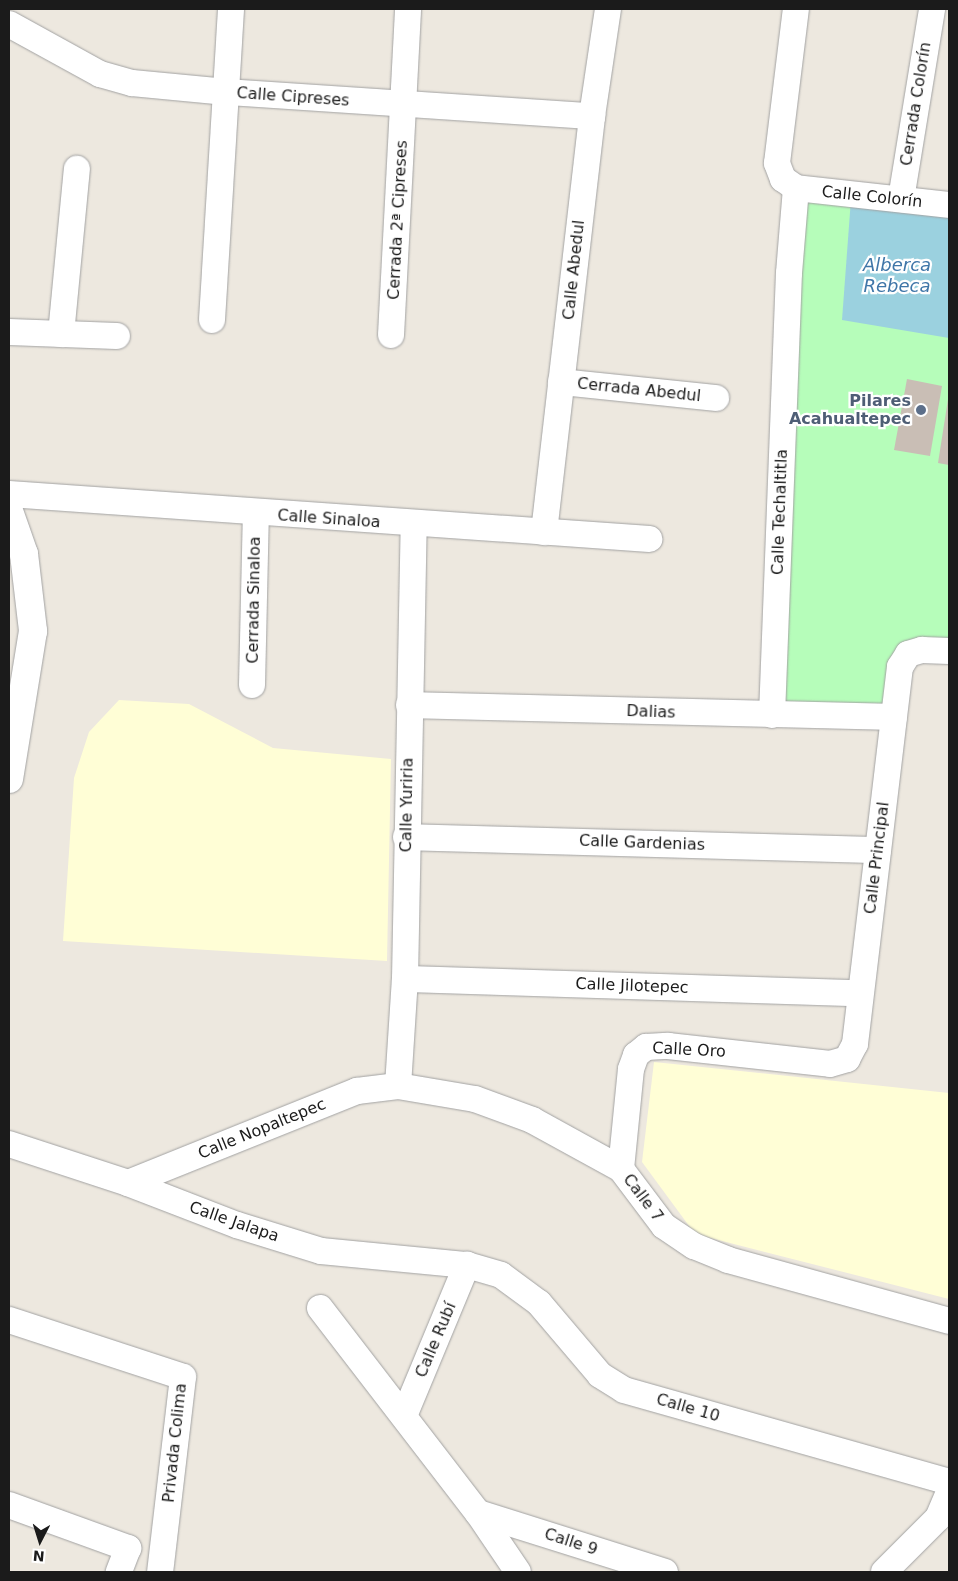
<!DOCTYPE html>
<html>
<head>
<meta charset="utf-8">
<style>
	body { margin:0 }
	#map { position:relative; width:958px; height:1581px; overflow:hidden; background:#ede8df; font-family:"DejaVu Sans",sans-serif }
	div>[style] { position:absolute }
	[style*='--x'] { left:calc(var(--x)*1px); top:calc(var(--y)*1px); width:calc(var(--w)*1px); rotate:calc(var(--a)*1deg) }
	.education>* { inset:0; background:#fffed6 }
	.park>* { inset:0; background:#b6fdba }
	.water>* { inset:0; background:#9bd1df }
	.building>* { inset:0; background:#c9beb5 }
	.roads { filter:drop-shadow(0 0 1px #a2a2a2) drop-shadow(0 0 1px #a2a2a2) }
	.minor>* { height:26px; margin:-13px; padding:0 13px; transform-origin:13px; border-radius:13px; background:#fff }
	.tertiary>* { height:28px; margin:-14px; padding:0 14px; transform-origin:14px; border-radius:14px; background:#fff }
	.dots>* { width:14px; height:14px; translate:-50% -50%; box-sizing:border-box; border:2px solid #fff; border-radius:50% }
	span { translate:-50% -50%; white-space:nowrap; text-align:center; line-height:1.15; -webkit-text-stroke:4.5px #fff; paint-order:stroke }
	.street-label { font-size:16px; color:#1b1b1b }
	.service-label { font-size:16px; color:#4e5e75; font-weight:700 }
	.right { translate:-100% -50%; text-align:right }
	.water-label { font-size:18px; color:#3f76a8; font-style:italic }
	.frame { position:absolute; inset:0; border:10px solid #1b1b1b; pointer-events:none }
	.north { position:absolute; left:15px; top:1516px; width:50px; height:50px; -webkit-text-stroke:4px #fff; paint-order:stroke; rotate:185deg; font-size:14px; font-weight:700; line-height:20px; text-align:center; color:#1b1b1b }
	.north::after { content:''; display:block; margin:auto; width:18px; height:22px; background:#1b1b1b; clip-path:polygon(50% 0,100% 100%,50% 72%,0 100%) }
</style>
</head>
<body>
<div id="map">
	<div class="education">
		<i style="clip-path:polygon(119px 700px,189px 704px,273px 748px,391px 759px,387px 961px,63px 941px,74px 778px,89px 732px)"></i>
		<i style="clip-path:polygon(654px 1062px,949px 1093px,949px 1299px,695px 1234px,642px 1162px)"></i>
	</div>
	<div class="park">
		<i style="clip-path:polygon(803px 198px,949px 205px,949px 651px,908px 654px,894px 717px,781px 707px)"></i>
	</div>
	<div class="water">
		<i style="clip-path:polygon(851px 199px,949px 208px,949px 338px,842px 320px)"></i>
	</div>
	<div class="building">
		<i style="clip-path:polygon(907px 379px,942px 386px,930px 456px,894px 450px)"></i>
		<i style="clip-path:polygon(948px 399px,949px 399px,949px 465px,938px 463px)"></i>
	</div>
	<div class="roads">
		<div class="minor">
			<i style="--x:9;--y:24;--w:104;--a:28.8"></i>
			<i style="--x:100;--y:74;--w:33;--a:16"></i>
			<i style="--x:132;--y:83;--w:95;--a:5.4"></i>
			<i style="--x:227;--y:92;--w:366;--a:3.8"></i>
			<i style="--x:796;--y:188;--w:16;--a:-145"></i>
			<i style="--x:783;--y:179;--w:17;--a:-111"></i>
			<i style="--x:777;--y:163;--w:155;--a:-83"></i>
			<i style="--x:796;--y:188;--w:154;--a:6.3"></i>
			<i style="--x:901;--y:199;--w:193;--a:-80.7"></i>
			<i style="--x:212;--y:320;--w:312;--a:-86.5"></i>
			<i style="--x:9;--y:332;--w:108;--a:2.1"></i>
			<i style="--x:61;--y:334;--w:166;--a:-84.5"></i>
			<i style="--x:391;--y:335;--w:326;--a:-87"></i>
			<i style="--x:561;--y:382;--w:156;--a:5.9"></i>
			<i style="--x:9;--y:494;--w:642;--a:4.02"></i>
			<i style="--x:544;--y:532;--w:419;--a:-83.4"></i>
			<i style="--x:592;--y:116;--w:108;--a:-81.5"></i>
			<i style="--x:252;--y:685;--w:171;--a:-88.7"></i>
			<i style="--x:409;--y:705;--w:485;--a:1.4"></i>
			<i style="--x:772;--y:715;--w:442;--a:-87.8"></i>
			<i style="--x:789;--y:273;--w:85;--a:-85.3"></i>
			<i style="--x:406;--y:837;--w:472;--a:1.6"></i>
			<i style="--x:405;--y:979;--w:455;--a:1.8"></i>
			<i style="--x:398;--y:1086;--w:107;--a:-86.3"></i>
			<i style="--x:405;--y:979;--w:455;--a:-88.9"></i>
			<i style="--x:9;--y:1144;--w:125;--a:18.1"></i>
			<i style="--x:128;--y:1183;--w:117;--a:21.1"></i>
			<i style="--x:237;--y:1225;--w:88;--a:17.2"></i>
			<i style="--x:321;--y:1251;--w:147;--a:5.5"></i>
			<i style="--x:467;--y:1265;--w:35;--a:16"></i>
			<i style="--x:501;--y:1275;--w:47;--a:36.4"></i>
			<i style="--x:539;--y:1303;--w:94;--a:49.7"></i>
			<i style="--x:600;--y:1375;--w:28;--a:32"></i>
			<i style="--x:624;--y:1390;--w:338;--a:15.8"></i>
			<i style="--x:621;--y:1169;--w:100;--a:-84.3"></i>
			<i style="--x:631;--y:1069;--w:15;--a:-70"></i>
			<i style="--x:636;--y:1055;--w:13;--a:-39"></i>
			<i style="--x:646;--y:1047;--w:22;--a:-3"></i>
			<i style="--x:668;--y:1046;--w:163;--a:6.3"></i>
			<i style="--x:830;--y:1064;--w:18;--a:-16"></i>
			<i style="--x:847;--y:1059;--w:17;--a:-62"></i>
			<i style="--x:855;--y:1044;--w:380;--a:-83.2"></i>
			<i style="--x:900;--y:667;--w:15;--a:-58"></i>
			<i style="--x:908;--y:654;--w:15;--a:-16"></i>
			<i style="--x:922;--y:650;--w:27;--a:2"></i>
			<i style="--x:128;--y:1183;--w:247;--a:-21.9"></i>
			<i style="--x:357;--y:1091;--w:41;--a:-7"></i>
			<i style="--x:398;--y:1086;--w:78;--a:9.6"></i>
			<i style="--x:475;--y:1099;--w:61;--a:20.2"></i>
			<i style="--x:532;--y:1120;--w:102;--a:28.8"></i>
			<i style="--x:621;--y:1169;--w:71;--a:53"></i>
			<i style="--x:664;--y:1226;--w:36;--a:34"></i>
			<i style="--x:694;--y:1246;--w:37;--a:22"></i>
			<i style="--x:728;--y:1260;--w:229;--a:15.4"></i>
			<i style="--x:320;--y:1308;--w:259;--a:52.4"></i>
			<i style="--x:478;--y:1513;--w:71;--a:55.9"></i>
			<i style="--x:9;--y:1320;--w:183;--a:18.1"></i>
			<i style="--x:183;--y:1377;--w:196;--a:96.7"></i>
			<i style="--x:404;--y:1416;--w:164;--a:-67.4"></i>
			<i style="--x:9;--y:1505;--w:127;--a:19.9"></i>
			<i style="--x:128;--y:1548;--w:26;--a:111"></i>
			<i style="--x:478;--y:1513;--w:196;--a:17.5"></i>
			<i style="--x:884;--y:1572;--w:76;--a:-45"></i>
			<i style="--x:938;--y:1518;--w:28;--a:-67"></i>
		</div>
		<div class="tertiary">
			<i style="--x:9;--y:511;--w:46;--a:70.8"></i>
			<i style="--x:24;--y:554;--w:78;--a:83.3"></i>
			<i style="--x:33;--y:631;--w:150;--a:99.2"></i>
		</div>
	</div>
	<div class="dots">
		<i style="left:921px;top:410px;background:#5c6f8a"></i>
	</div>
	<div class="street-label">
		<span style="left:293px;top:97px;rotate:4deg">Calle Cipreses</span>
		<span style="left:916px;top:104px;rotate:-81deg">Cerrada Colorín</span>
		<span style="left:872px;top:197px;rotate:6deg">Calle Colorín</span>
		<span style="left:398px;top:220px;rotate:-87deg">Cerrada 2ª Cipreses</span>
		<span style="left:574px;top:270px;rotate:-84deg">Calle Abedul</span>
		<span style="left:639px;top:390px;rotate:6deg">Cerrada Abedul</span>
		<span style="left:780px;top:512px;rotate:-88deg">Calle Techaltitla</span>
		<span style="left:329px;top:519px;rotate:4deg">Calle Sinaloa</span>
		<span style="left:254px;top:600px;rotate:-89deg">Cerrada Sinaloa</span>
		<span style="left:651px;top:712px;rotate:2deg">Dalias</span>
		<span style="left:407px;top:805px;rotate:-89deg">Calle Yuriria</span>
		<span style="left:642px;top:843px;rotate:2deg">Calle Gardenias</span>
		<span style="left:877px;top:858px;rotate:-83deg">Calle Principal</span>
		<span style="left:632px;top:986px;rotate:2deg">Calle Jilotepec</span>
		<span style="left:689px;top:1050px;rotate:3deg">Calle Oro</span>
		<span style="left:262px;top:1129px;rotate:-22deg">Calle Nopaltepec</span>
		<span style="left:643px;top:1198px;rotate:53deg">Calle 7</span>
		<span style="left:234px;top:1222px;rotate:19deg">Calle Jalapa</span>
		<span style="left:436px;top:1340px;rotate:-67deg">Calle Rubí</span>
		<span style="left:688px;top:1408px;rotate:16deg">Calle 10</span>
		<span style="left:175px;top:1443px;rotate:-84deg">Privada Colima</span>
		<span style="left:571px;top:1542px;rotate:18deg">Calle 9</span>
	</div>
	<div class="service-label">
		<span class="right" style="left:911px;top:410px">Pilares<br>Acahualtepec</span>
	</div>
	<div class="water-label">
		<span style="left:897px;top:276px">Alberca<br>Rebeca</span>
	</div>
	<div class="frame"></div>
	<div class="north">N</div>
</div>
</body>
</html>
